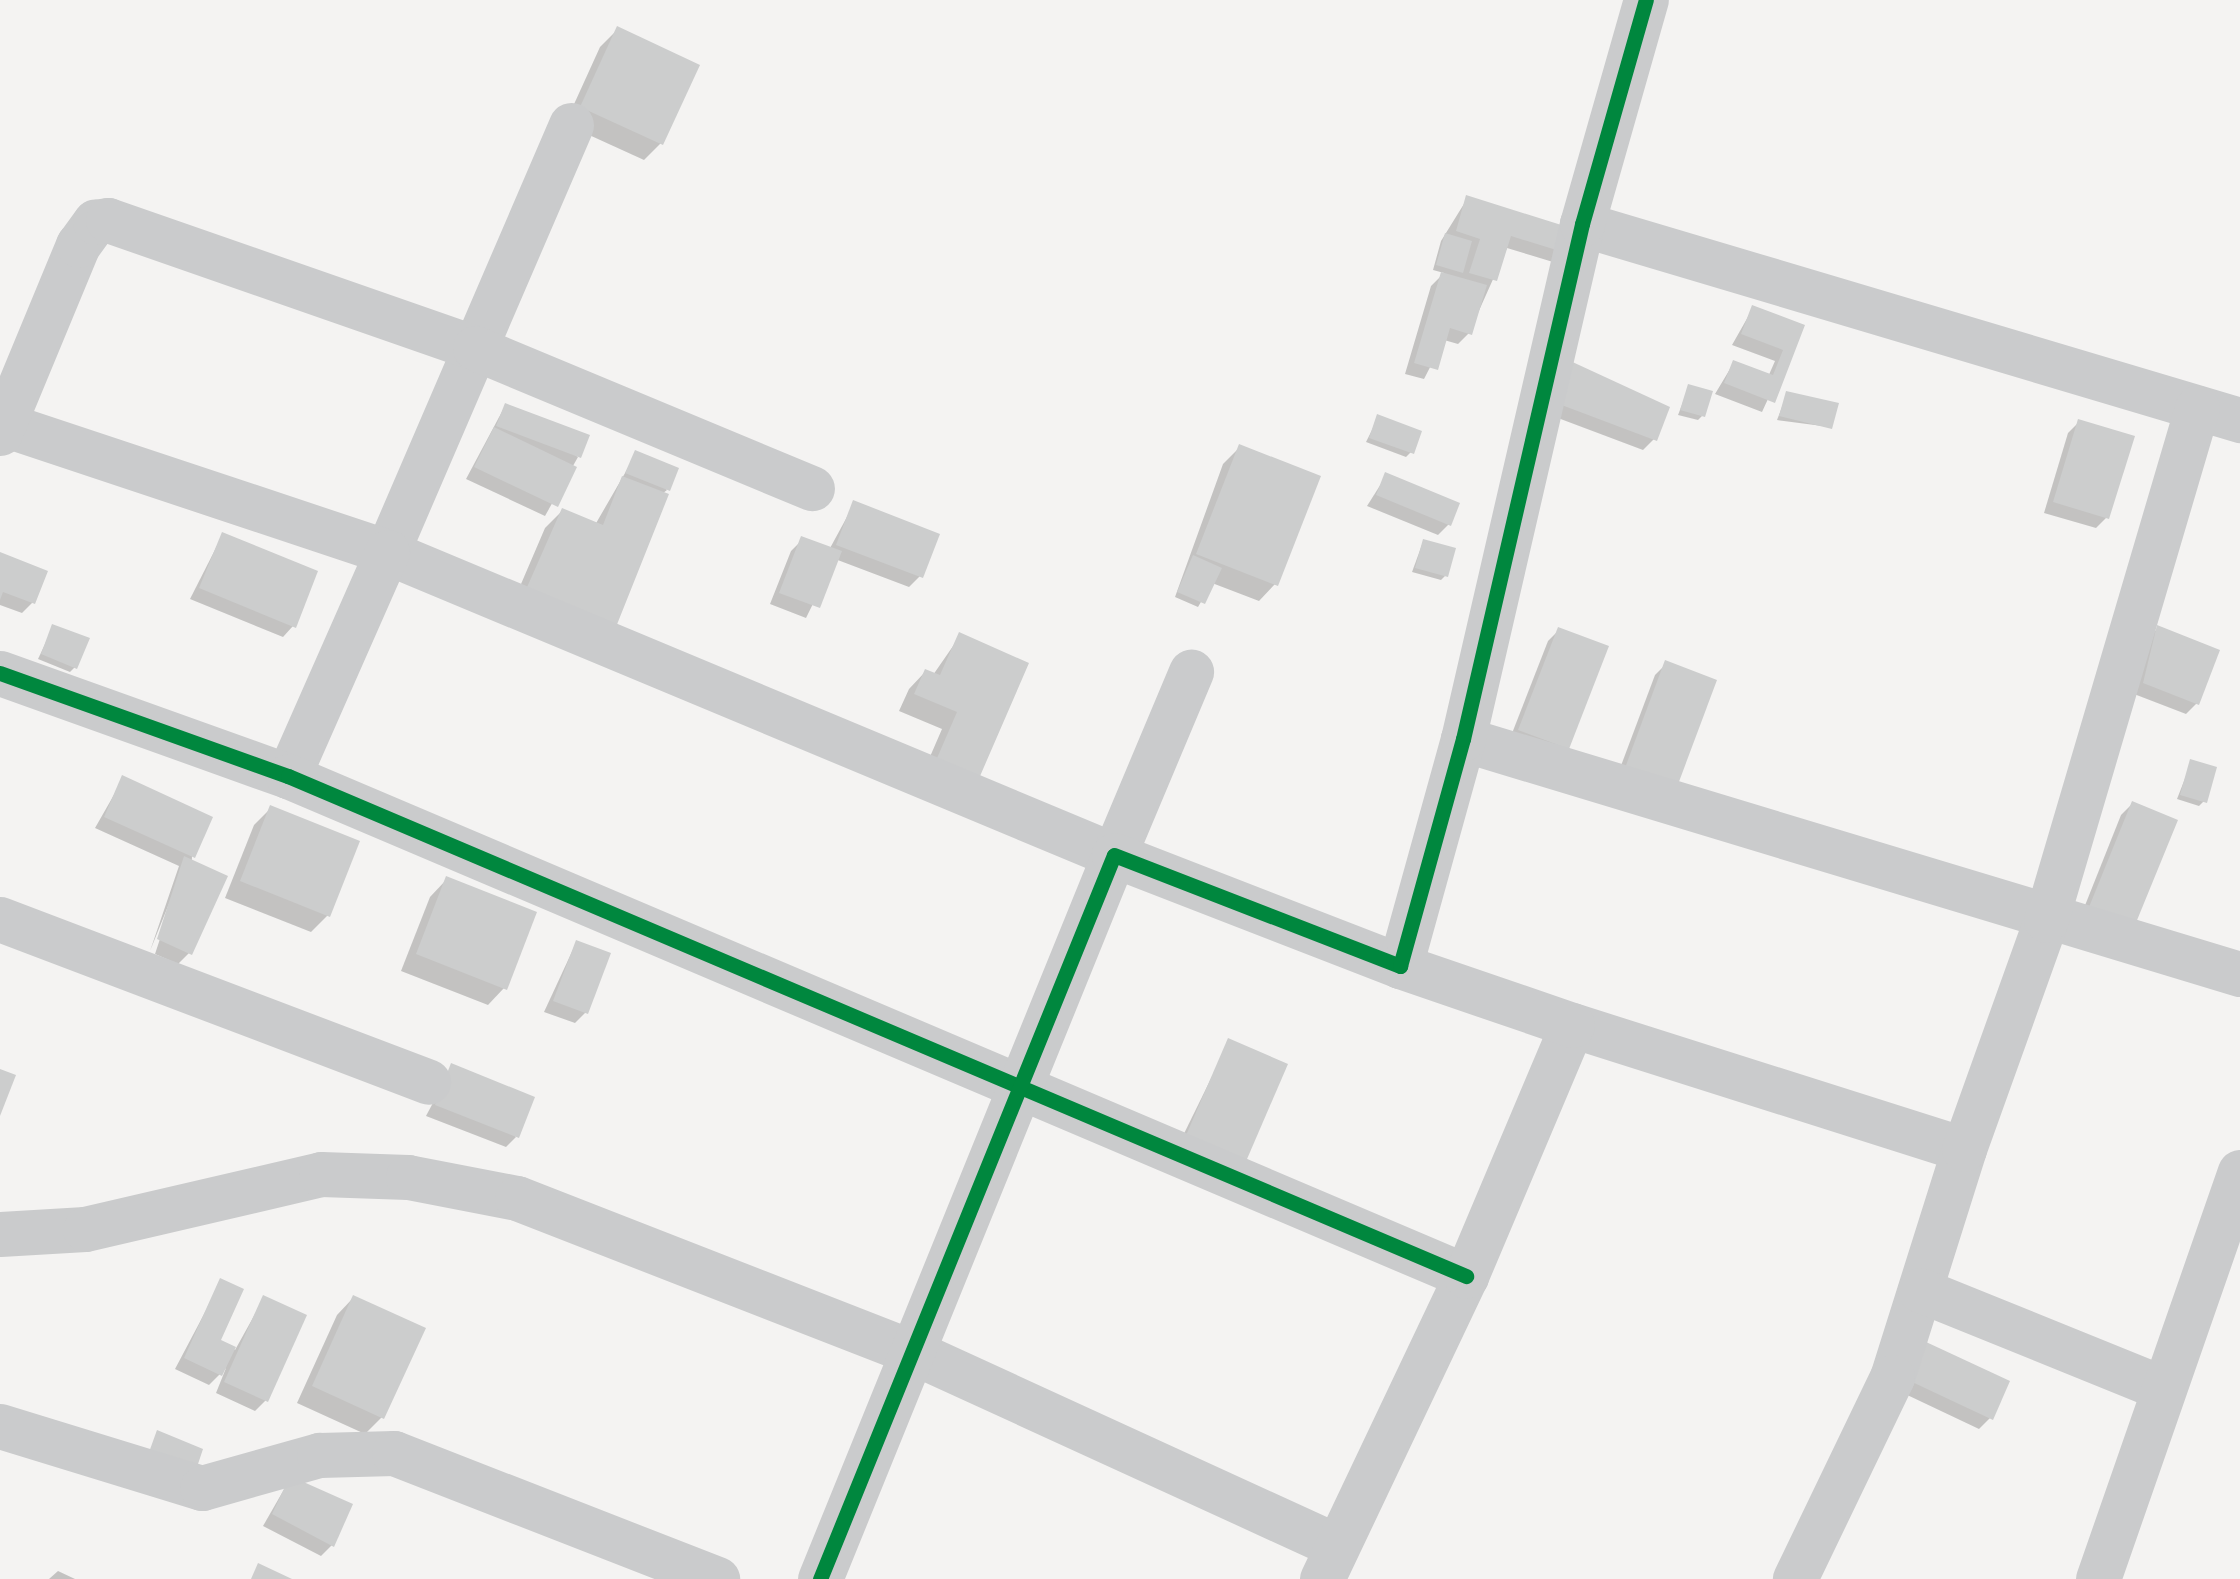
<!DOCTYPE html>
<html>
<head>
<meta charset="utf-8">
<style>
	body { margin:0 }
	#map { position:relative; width:2240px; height:1579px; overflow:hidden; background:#f4f3f2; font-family:Cabin,sans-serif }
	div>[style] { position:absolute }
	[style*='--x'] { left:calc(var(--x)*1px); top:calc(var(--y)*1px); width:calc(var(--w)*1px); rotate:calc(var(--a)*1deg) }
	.shadow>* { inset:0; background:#0003 }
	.building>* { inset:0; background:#cccdcd }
	.minor>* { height:45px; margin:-22.5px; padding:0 22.5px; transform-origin:22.5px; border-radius:22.5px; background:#cacbcc }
	.cycleway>* { height:15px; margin:-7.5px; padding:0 7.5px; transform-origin:7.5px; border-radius:7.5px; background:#00873e }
	span { translate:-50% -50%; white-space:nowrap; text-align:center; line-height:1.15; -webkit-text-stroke:12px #fff; paint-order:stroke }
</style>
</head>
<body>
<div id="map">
	<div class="shadow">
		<i style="clip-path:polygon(617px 30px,661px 143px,644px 160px,565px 124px,600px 47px)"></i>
		<i style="clip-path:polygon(1467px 199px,1570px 231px,1553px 262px,1507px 248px,1469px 333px,1458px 344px,1444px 340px,1424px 379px,1405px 374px,1431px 286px,1444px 273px,1433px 270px,1441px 241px)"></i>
		<i style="clip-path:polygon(1753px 308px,1801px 327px,1762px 412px,1715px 394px,1733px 364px,1768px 377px,1775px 361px,1732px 345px)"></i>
		<i style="clip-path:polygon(1556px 374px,1654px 439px,1643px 450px,1542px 412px)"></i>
		<i style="clip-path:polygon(1689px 387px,1703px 415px,1698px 420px,1678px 415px)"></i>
		<i style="clip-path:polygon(1787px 394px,1830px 427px,1777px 420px)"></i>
		<i style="clip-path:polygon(505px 406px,578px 457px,545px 516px,466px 479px)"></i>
		<i style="clip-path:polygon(1378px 418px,1411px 452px,1406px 457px,1366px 442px)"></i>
		<i style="clip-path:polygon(2079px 422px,2107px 517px,2096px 528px,2044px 513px,2068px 433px)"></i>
		<i style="clip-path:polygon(1240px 447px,1275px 584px,1259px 601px,1212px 583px,1198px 607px,1175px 597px,1223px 464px)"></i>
		<i style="clip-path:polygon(636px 454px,667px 490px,509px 612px,545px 528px,562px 511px,595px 525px)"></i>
		<i style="clip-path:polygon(1386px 476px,1449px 524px,1438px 535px,1367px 506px)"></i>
		<i style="clip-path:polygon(854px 504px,920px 576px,909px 587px,835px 559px,806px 618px,770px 604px,791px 551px,802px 540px,829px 550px)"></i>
		<i style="clip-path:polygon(222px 536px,293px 626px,283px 637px,190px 599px)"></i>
		<i style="clip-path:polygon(1423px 542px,1446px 575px,1441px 580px,1412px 572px)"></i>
		<i style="clip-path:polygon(0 556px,33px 602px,22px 613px,0 605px)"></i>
		<i style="clip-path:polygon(53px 627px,75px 667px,70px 672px,38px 659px)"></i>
		<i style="clip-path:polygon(2157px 629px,2197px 703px,2186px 714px,2134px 694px,2147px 640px)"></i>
		<i style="clip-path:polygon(1559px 630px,1566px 748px,1509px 741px,1548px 641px)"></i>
		<i style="clip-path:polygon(960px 636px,1025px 664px,916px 789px,942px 729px,899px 711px,909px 689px,925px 672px,933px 675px)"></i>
		<i style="clip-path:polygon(1666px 664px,1713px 681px,1616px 779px,1655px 675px)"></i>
		<i style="clip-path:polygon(2191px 763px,2204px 801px,2199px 806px,2177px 799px)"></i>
		<i style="clip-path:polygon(123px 779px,192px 856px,189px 953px,178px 964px,155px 954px,183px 869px,150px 951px,179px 866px,95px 828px)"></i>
		<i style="clip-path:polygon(2132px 804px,2174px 821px,2078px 923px,2121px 815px)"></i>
		<i style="clip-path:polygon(271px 808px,328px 915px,311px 932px,225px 898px,254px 825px)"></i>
		<i style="clip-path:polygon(446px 880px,504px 988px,488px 1005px,401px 971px,430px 897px)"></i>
		<i style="clip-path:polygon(576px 943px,586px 1012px,575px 1023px,544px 1012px)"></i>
		<i style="clip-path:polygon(1229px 1042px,1227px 1182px,1172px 1158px)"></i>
		<i style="clip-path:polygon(452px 1067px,516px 1137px,506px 1147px,426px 1116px)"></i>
		<i style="clip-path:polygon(221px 1282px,217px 1342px,235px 1350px,264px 1298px,266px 1400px,255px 1411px,216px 1393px,226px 1368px,209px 1385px,175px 1369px)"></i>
		<i style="clip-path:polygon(353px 1298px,382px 1417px,365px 1434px,297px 1403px,337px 1315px)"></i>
		<i style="clip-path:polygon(1900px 1350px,1990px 1418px,1979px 1429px,1884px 1384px)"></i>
		<i style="clip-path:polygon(290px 1479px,332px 1545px,321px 1556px,263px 1526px)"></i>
		<i style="clip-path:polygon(58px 1571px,75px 1579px,49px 1579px)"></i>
	</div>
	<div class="building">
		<i style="clip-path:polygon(617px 26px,700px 65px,663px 145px,580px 107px)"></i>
		<i style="clip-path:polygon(1466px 195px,1574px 229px,1566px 253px,1511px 236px,1497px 281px,1469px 273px,1480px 239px,1456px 231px)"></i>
		<i style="clip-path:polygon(1445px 233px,1472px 241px,1463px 273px,1436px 265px)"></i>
		<i style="clip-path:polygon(1441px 272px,1487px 285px,1472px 335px,1450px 328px,1438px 370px,1414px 363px)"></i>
		<i style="clip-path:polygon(1752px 305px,1805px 325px,1775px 403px,1724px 383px,1733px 360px,1773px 375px,1783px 350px,1741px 334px)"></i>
		<i style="clip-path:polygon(1566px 359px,1670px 407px,1657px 441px,1551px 401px)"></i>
		<i style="clip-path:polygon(1688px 384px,1713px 391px,1705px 417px,1680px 410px)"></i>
		<i style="clip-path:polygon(1786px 391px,1839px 403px,1832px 429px,1779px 416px)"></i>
		<i style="clip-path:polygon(505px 403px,590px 435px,581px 458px,496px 426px)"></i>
		<i style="clip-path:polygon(1377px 414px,1422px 431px,1414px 454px,1369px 438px)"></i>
		<i style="clip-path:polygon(2078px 419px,2135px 436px,2109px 519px,2053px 502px)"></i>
		<i style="clip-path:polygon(494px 427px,577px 467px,558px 507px,474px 467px)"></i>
		<i style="clip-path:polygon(1239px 444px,1321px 476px,1278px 586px,1196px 554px)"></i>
		<i style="clip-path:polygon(635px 450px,679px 468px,670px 491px,625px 473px)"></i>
		<i style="clip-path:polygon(1385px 472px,1460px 503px,1451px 526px,1376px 495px)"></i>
		<i style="clip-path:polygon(622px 476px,669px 494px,612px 637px,524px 594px,562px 508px,603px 525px)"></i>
		<i style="clip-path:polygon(853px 500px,940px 534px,923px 578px,836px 545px)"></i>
		<i style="clip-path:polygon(222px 532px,318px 571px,296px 628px,199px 588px)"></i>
		<i style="clip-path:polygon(801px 536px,842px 551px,820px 608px,779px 593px)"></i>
		<i style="clip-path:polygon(1423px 539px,1456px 548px,1448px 577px,1415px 568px)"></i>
		<i style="clip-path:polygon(0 552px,48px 571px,35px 604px,3px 592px,0 600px)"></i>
		<i style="clip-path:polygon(1193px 555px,1222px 568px,1205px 604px,1177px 592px)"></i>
		<i style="clip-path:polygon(52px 624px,90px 638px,77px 669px,41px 654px)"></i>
		<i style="clip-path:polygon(2157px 625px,2220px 650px,2199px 705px,2143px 683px)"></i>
		<i style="clip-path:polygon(1558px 627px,1609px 646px,1569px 749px,1518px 730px)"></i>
		<i style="clip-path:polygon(959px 632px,1029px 663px,974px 790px,931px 772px,957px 712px,914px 694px,925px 669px,940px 675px)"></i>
		<i style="clip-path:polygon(1665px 660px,1717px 680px,1677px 787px,1625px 768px)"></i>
		<i style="clip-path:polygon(2190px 759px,2217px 767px,2207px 803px,2180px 795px)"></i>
		<i style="clip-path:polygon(122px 775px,213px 817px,195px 858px,104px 817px)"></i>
		<i style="clip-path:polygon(2132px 801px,2178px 820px,2133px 930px,2087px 912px)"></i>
		<i style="clip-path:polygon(270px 805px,360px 841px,330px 917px,240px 881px)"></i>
		<i style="clip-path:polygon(184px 856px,228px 876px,192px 955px,157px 939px)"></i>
		<i style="clip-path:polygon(446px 876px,537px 912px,507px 990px,416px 954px)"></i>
		<i style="clip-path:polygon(576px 940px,611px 953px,588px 1014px,553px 1001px)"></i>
		<i style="clip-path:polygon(1228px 1038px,1288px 1064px,1241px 1173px,1181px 1147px)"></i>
		<i style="clip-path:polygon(451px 1063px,535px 1097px,519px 1138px,435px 1105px)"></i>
		<i style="clip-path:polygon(0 1069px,16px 1075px,0 1116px)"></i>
		<i style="clip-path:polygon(220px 1278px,244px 1289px,221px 1340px,236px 1347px,222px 1376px,184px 1358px)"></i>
		<i style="clip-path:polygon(263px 1295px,307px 1315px,268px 1402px,224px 1382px)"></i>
		<i style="clip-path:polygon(353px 1295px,426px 1328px,384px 1419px,312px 1386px)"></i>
		<i style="clip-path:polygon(1911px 1335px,2010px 1381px,1993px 1420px,1893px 1373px)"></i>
		<i style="clip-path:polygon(157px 1430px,203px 1449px,195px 1473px,148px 1455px)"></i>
		<i style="clip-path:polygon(290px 1476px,353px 1504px,334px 1547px,272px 1514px)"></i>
		<i style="clip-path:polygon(258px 1563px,292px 1579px,251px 1579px)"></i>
	</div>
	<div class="minor">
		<i style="--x:571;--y:125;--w:465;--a:113.3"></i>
		<i style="--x:387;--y:552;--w:788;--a:22.63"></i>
		<i style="--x:1114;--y:855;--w:199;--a:-67.2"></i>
		<i style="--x:1582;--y:224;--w:687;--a:16.59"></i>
		<i style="--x:3;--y:424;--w:405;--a:18.4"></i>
		<i style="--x:387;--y:552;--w:245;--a:113.8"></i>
		<i style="--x:0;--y:433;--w:204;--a:-67.5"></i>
		<i style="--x:78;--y:245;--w:29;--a:-54"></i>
		<i style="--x:95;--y:222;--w:13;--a:-9"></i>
		<i style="--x:108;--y:220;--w:389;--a:19.2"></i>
		<i style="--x:475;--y:348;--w:365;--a:22.6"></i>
		<i style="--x:0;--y:673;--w:306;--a:19.7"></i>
		<i style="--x:288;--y:776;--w:1280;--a:23"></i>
		<i style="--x:1463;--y:739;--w:812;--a:16.83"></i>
		<i style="--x:0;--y:919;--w:458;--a:20.8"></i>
		<i style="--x:1572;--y:1025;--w:411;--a:17.6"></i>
		<i style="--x:1964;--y:1149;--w:239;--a:107.5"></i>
		<i style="--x:1892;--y:1377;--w:224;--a:115.7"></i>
		<i style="--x:1964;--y:1149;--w:243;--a:-70.3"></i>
		<i style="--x:2046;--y:920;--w:534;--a:-73.57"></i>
		<i style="--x:0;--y:1234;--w:85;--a:-3.4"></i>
		<i style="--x:85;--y:1229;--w:242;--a:-13.1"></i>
		<i style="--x:321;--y:1174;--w:87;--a:2"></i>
		<i style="--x:408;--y:1177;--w:111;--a:10.9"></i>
		<i style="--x:517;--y:1198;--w:425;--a:21.3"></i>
		<i style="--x:913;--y:1352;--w:466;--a:24.6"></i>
		<i style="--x:1920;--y:1290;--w:261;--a:22"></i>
		<i style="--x:0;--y:1426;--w:211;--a:17.1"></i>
		<i style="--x:202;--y:1488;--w:122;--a:-15.8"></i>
		<i style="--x:319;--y:1455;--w:75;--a:-1.5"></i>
		<i style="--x:394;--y:1453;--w:347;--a:21.3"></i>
		<i style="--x:820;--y:1579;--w:781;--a:-67.9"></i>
		<i style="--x:1114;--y:855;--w:307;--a:21.2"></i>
		<i style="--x:1400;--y:966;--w:236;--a:-74.5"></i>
		<i style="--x:1463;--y:739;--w:529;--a:-76.99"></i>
		<i style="--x:1582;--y:224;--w:233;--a:-74.1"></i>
		<i style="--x:1322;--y:1579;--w:335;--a:-64.6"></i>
		<i style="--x:1466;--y:1276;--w:272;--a:-67.1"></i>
		<i style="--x:1572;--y:1025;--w:182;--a:-161.1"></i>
		<i style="--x:2098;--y:1579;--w:431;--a:-70.8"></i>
	</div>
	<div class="cycleway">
		<i style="--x:0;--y:673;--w:306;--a:19.7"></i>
		<i style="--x:288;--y:776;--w:1280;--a:23"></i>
		<i style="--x:820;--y:1579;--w:781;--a:-67.9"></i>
		<i style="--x:1114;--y:855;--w:307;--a:21.2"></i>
		<i style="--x:1400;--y:966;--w:236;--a:-74.5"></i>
		<i style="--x:1463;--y:739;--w:529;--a:-76.99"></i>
		<i style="--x:1582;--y:224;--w:233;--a:-74.1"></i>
	</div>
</div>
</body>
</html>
